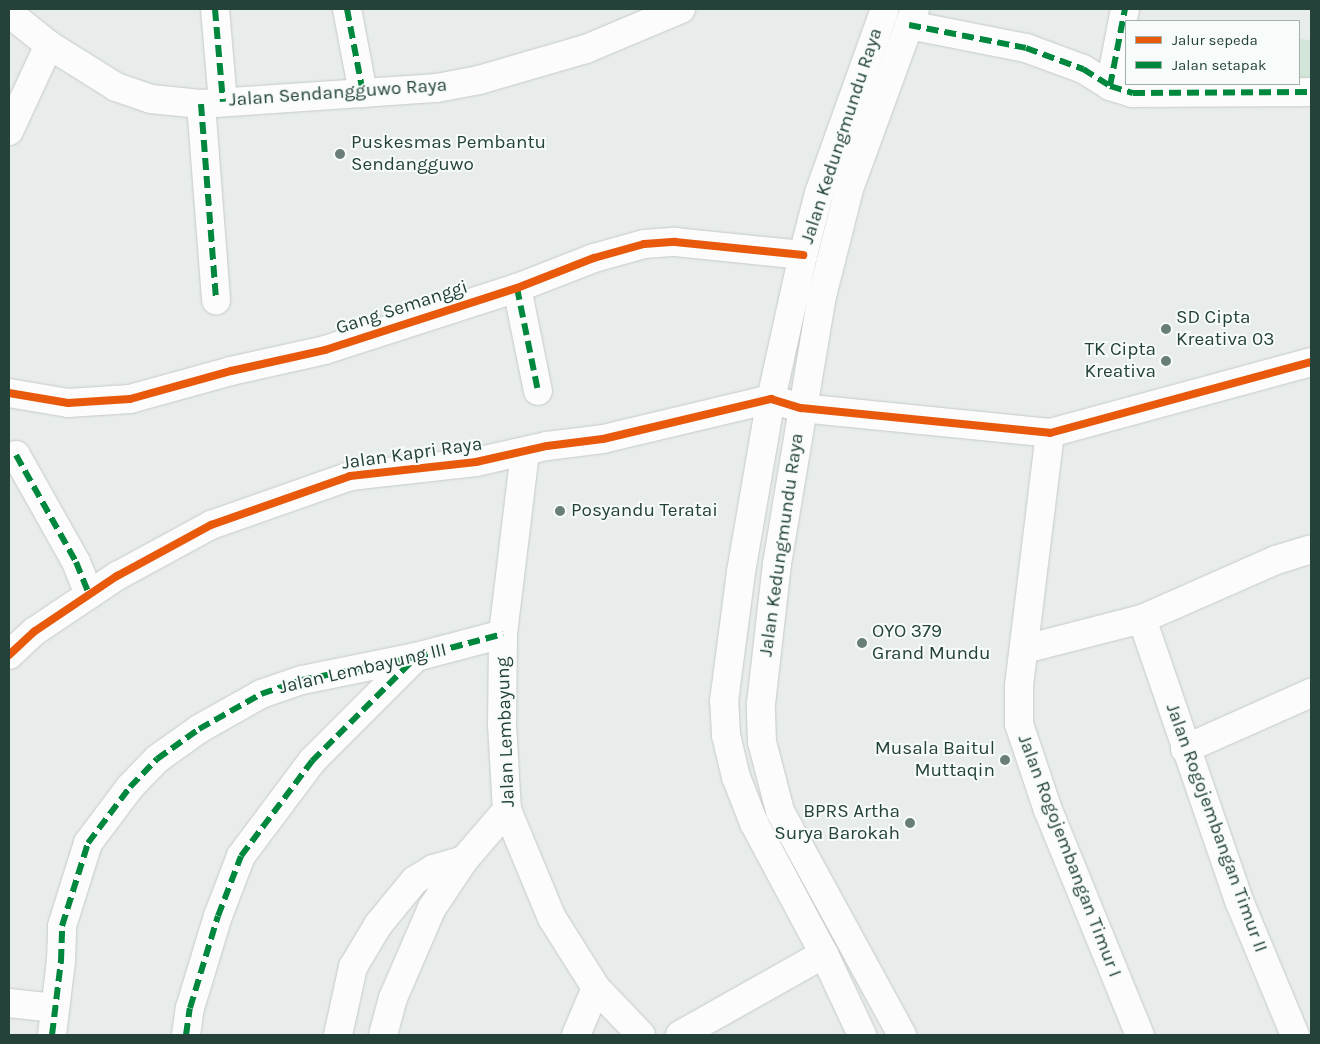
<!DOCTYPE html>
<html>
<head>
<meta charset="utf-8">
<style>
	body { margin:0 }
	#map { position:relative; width:1320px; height:1044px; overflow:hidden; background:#e8edeb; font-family:Karla,sans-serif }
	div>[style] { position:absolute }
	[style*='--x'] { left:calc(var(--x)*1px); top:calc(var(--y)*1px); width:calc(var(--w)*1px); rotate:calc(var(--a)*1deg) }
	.green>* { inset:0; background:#d1e6d8 }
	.roads { filter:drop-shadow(0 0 1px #c5cac8) drop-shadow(0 0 1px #c5cac8) }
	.minor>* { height:28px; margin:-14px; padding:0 14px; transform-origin:14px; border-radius:14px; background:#fcfcfc }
	.secondary>* { height:28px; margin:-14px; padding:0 14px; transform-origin:14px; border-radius:14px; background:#fcfcfc }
	.quiet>* { height:6px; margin-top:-3px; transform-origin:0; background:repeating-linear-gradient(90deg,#00873e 0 12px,transparent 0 18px) }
	.cycleway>* { height:8px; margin:-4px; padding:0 4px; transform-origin:4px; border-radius:4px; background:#e8590c }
	.dots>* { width:14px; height:14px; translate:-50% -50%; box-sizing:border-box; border:2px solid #f7fbf9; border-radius:50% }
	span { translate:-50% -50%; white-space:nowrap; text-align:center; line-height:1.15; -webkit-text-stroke:4px #f7fbf9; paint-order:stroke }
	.street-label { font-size:19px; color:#24423a }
	.poi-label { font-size:19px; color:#24423a }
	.left { translate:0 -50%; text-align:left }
	.right { translate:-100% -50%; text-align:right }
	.frame { position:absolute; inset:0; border:10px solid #24423a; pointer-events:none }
	.legend { position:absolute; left:1125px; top:20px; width:175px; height:65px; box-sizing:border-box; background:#f7fbf9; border:1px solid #a3b1ad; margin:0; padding:6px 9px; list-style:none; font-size:15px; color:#24423a }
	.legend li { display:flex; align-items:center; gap:10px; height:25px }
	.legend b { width:25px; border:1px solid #a3b1ad }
</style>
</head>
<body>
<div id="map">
	<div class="green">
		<i style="clip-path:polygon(1299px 39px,1311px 40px,1311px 83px,1299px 83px)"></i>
	</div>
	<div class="roads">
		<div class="minor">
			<i style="--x:215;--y:9;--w:93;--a:85.1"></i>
			<i style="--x:347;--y:9;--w:86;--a:79.2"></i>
			<i style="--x:9;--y:13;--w:51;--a:38.7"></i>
			<i style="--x:49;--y:45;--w:79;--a:32.1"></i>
			<i style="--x:116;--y:87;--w:37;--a:19"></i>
			<i style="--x:151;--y:99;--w:50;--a:5.7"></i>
			<i style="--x:201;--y:104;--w:237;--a:-3.9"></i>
			<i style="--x:437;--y:88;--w:43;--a:-10.8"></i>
			<i style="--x:479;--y:80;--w:111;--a:-16.2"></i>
			<i style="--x:586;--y:49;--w:103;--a:-22.8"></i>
			<i style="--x:909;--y:25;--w:119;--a:11.1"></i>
			<i style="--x:1026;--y:48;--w:61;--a:20.2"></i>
			<i style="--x:1083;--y:69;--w:32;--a:32"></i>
			<i style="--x:1110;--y:86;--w:24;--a:17"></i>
			<i style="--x:1133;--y:93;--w:178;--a:-0.3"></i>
			<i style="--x:1110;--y:86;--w:78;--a:-79"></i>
			<i style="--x:201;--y:104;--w:197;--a:85.6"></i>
			<i style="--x:9;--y:131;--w:95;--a:-65.1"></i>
			<i style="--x:517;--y:288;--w:105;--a:78.5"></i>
			<i style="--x:9;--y:393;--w:60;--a:9.6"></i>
			<i style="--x:68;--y:403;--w:62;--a:-3.7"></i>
			<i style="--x:130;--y:399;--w:105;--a:-15.5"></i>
			<i style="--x:231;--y:371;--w:96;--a:-12.6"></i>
			<i style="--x:325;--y:350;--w:202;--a:-17.9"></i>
			<i style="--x:517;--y:288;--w:83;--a:-21.3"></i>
			<i style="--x:594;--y:258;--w:52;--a:-15.6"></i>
			<i style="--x:644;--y:244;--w:31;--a:-4"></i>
			<i style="--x:675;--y:242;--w:129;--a:5.8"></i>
			<i style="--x:1050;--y:433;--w:255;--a:97"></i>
			<i style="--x:1019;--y:686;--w:38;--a:90"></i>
			<i style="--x:1019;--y:724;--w:91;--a:71.4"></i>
			<i style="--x:1048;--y:810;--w:243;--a:67.8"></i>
			<i style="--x:525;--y:452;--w:183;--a:96.9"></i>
			<i style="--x:503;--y:634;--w:90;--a:90.6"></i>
			<i style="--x:502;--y:724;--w:86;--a:86.7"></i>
			<i style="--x:507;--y:810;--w:117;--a:67.4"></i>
			<i style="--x:552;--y:918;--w:83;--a:57.8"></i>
			<i style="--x:596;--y:988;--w:65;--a:46.2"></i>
			<i style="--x:16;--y:455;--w:123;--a:60.7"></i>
			<i style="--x:76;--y:562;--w:35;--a:68"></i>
			<i style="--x:1142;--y:619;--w:300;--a:71"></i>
			<i style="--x:1240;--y:903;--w:143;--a:67.4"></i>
			<i style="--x:1025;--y:649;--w:121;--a:-14.4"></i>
			<i style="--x:1142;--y:619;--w:146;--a:-23.8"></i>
			<i style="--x:1276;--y:560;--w:37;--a:-17"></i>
			<i style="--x:9;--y:655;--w:35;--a:-43"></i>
			<i style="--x:35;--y:631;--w:99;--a:-33.9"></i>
			<i style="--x:117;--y:576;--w:107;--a:-28.5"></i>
			<i style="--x:211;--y:525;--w:147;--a:-19.4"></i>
			<i style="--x:350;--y:476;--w:127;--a:-6.3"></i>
			<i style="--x:476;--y:462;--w:73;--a:-12.7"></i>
			<i style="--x:547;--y:446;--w:56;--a:-7.1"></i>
			<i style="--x:603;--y:439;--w:173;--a:-13.4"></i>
			<i style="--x:771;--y:399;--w:31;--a:17"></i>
			<i style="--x:801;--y:408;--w:250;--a:5.7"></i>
			<i style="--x:1050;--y:433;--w:270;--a:-15.2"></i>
			<i style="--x:1185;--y:749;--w:138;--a:-24"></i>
			<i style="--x:9;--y:1003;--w:46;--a:6.2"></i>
			<i style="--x:52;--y:1035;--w:75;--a:-83.1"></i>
			<i style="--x:61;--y:961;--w:35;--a:-88"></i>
			<i style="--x:62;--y:926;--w:87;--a:-72.6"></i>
			<i style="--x:88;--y:843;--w:70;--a:-53.1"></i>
			<i style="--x:130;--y:787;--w:39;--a:-46"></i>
			<i style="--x:157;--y:759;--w:52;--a:-35.5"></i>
			<i style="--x:199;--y:729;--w:71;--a:-29.4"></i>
			<i style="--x:261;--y:694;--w:43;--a:-18.9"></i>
			<i style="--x:302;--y:680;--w:116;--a:-11.4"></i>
			<i style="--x:416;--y:657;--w:90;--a:-14.8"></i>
			<i style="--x:186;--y:1035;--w:27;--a:-82"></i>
			<i style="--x:190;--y:1008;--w:96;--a:-73.1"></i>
			<i style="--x:218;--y:916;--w:64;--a:-69"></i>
			<i style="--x:241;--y:856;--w:119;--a:-53.2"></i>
			<i style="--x:312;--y:761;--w:147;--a:-45"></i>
			<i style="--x:338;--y:1035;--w:70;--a:-77.6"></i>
			<i style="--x:353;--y:967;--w:49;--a:-59.2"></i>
			<i style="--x:378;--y:925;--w:58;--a:-50.6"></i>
			<i style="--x:415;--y:880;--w:21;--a:-31"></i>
			<i style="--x:433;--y:869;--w:32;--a:-16"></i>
			<i style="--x:383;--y:1035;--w:38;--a:-75"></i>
			<i style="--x:393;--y:998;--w:98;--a:-66.6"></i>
			<i style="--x:432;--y:908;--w:58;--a:-56.3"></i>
			<i style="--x:464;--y:860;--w:66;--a:-49.3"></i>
			<i style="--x:576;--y:1035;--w:51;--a:-66.9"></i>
			<i style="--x:680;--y:1035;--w:165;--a:-29.4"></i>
		</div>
		<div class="secondary">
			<i style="--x:862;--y:1035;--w:89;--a:-115.1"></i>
			<i style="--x:824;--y:954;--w:149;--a:-118.1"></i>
			<i style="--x:754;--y:823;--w:49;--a:-111.4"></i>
			<i style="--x:736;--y:777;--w:43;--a:-103.4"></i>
			<i style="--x:726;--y:735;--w:34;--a:-93"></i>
			<i style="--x:724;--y:701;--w:130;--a:-82.5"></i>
			<i style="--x:741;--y:572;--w:176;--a:-80.2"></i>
			<i style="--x:771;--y:399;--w:148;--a:-77.5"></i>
			<i style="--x:803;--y:255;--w:64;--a:-75.5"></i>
			<i style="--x:819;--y:193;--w:195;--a:-70.3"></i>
			<i style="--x:902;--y:1035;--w:255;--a:-118.6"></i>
			<i style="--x:780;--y:811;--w:71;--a:-104.6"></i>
			<i style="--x:762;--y:742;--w:38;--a:-92"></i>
			<i style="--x:761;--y:704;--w:141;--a:-83.5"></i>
			<i style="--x:777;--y:564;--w:268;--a:-80.5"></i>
			<i style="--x:821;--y:300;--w:114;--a:-75.8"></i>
			<i style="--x:849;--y:189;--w:192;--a:-69.9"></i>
		</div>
	</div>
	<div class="quiet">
		<i style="--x:215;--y:9;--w:93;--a:85.1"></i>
		<i style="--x:347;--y:9;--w:86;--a:79.2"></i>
		<i style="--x:909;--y:25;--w:119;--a:11.1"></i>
		<i style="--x:1026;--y:48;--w:61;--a:20.2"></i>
		<i style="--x:1083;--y:69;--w:32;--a:32"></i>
		<i style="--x:1110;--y:86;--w:24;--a:17"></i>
		<i style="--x:1133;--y:93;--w:178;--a:-0.3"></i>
		<i style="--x:1110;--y:86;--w:78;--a:-79"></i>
		<i style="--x:201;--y:104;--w:197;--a:85.6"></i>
		<i style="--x:517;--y:288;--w:105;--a:78.5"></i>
		<i style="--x:16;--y:455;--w:123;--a:60.7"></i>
		<i style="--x:76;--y:562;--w:35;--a:68"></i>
		<i style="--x:52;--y:1035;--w:75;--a:-83.1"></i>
		<i style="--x:61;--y:961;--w:35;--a:-88"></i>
		<i style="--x:62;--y:926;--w:87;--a:-72.6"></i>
		<i style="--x:88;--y:843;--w:70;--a:-53.1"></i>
		<i style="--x:130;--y:787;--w:39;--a:-46"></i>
		<i style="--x:157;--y:759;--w:52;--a:-35.5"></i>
		<i style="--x:199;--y:729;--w:71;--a:-29.4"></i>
		<i style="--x:261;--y:694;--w:43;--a:-18.9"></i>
		<i style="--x:302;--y:680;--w:116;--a:-11.4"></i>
		<i style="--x:416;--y:657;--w:90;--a:-14.8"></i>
		<i style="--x:186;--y:1035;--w:27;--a:-82"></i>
		<i style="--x:190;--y:1008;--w:96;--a:-73.1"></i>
		<i style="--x:218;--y:916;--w:64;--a:-69"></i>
		<i style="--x:241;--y:856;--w:119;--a:-53.2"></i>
		<i style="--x:312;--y:761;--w:147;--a:-45"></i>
	</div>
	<div class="cycleway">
		<i style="--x:9;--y:393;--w:60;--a:9.6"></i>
		<i style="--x:68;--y:403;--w:62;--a:-3.7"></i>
		<i style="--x:130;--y:399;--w:105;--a:-15.5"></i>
		<i style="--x:231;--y:371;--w:96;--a:-12.6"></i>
		<i style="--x:325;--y:350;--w:202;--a:-17.9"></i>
		<i style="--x:517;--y:288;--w:83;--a:-21.3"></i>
		<i style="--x:594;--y:258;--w:52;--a:-15.6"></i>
		<i style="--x:644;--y:244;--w:31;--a:-4"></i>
		<i style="--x:675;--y:242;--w:129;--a:5.8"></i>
		<i style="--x:9;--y:655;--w:35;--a:-43"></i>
		<i style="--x:35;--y:631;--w:99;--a:-33.9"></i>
		<i style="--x:117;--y:576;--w:107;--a:-28.5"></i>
		<i style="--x:211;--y:525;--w:147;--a:-19.4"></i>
		<i style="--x:350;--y:476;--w:127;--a:-6.3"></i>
		<i style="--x:476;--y:462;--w:73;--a:-12.7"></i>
		<i style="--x:547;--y:446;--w:56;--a:-7.1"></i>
		<i style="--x:603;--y:439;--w:173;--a:-13.4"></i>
		<i style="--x:771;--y:399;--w:31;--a:17"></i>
		<i style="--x:801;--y:408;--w:250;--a:5.7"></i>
		<i style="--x:1050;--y:433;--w:270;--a:-15.2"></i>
	</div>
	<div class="dots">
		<i style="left:340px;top:154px;background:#697e78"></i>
		<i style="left:1166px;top:329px;background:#697e78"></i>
		<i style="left:1166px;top:361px;background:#697e78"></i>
		<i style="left:560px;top:511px;background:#697e78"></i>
		<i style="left:862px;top:643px;background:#697e78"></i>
		<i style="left:1005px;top:760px;background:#697e78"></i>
		<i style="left:910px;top:823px;background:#697e78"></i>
	</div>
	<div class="street-label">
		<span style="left:338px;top:93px;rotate:-4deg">Jalan Sendangguwo Raya</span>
		<span style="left:842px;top:136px;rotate:-72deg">Jalan Kedungmundu Raya</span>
		<span style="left:402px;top:308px;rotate:-18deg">Gang Semanggi</span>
		<span style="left:412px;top:454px;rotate:-8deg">Jalan Kapri Raya</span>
		<span style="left:782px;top:545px;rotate:-82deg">Jalan Kedungmundu Raya</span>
		<span style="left:363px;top:669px;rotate:-13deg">Jalan Lembayung III</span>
		<span style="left:506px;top:732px;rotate:-92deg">Jalan Lembayung</span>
		<span style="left:1216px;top:828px;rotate:70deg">Jalan Rogojembangan Timur II</span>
		<span style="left:1069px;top:856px;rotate:69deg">Jalan Rogojembangan Timur I</span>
	</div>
	<div class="poi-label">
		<span class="left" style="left:351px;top:154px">Puskesmas Pembantu<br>Sendangguwo</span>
		<span class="left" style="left:1176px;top:329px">SD Cipta<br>Kreativa 03</span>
		<span class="right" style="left:1156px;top:361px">TK Cipta<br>Kreativa</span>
		<span class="left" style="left:571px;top:511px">Posyandu Teratai</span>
		<span class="left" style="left:872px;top:643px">OYO 379<br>Grand Mundu</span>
		<span class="right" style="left:995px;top:760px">Musala Baitul<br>Muttaqin</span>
		<span class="right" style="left:900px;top:823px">BPRS Artha<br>Surya Barokah</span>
	</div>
	<div class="frame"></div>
	<ul class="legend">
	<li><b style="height:6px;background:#e8590c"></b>Jalur sepeda</li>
	<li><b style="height:6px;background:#00873e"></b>Jalan setapak</li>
	</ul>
</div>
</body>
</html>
